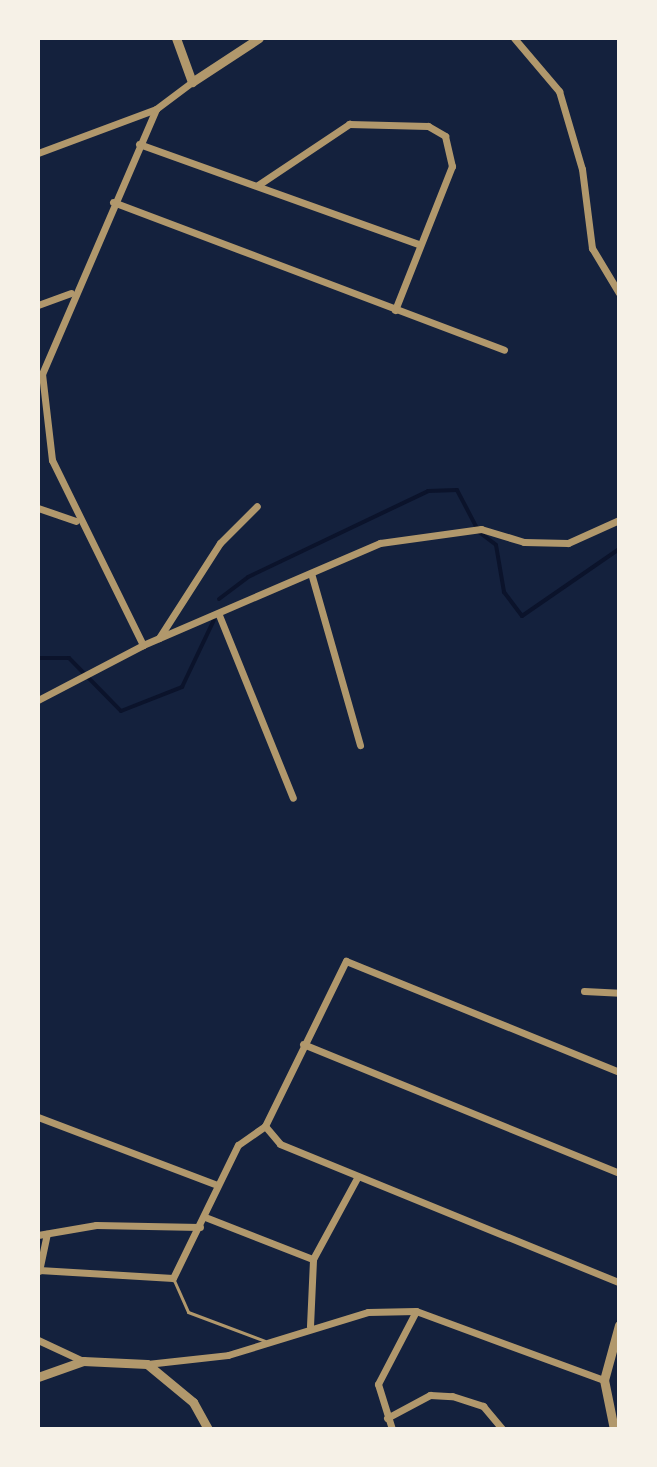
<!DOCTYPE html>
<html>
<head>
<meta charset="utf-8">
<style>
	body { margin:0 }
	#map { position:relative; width:657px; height:1467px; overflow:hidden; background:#14213d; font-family:Merriweather,serif }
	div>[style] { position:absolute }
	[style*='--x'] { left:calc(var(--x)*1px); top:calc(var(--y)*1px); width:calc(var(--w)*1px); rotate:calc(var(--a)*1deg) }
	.stream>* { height:4px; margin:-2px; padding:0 2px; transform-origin:2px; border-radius:2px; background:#0b132b }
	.service>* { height:3px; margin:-1.5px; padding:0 1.5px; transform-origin:1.5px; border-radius:1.5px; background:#b1986c }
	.minor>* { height:7px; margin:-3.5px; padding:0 3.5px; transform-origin:3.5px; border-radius:3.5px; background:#b1986c }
	.tertiary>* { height:9px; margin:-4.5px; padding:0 4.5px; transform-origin:4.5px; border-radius:4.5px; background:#b1986c }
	span { translate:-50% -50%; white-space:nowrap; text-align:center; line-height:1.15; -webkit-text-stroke:7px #f6f1e7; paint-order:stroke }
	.frame { position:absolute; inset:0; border:40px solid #f6f1e7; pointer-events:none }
</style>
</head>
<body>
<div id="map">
	<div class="stream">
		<i style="--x:219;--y:599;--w:36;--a:-37"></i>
		<i style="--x:248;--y:577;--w:199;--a:-25.5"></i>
		<i style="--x:428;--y:491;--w:29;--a:-2"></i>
		<i style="--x:457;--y:490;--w:47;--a:62.4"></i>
		<i style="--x:479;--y:532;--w:21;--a:37"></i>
		<i style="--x:496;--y:545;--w:48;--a:80.3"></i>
		<i style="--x:504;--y:592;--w:30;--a:53"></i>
		<i style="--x:522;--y:616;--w:118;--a:-34.6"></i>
		<i style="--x:38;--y:658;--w:31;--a:0"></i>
		<i style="--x:69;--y:658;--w:74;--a:45.5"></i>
		<i style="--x:121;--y:711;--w:66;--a:-21.5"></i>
		<i style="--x:182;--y:687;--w:74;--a:-64.5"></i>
	</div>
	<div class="service">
		<i style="--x:173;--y:1278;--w:37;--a:66"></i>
		<i style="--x:188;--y:1312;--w:82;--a:20.6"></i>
	</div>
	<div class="minor">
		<i style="--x:514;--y:38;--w:70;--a:49.7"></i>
		<i style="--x:559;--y:91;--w:81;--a:73.6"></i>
		<i style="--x:582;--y:169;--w:80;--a:82.8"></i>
		<i style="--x:592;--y:248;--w:52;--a:59"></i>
		<i style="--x:139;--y:144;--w:297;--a:19.7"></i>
		<i style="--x:38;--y:153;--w:126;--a:-20.4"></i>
		<i style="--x:258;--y:185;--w:110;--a:-33.8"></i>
		<i style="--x:349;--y:124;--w:79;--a:1.5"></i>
		<i style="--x:428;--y:126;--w:20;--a:30"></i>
		<i style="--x:445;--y:136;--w:31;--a:77"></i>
		<i style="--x:452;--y:166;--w:155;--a:111.6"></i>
		<i style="--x:113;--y:202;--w:418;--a:20.7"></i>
		<i style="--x:38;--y:305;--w:35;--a:-20"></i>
		<i style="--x:38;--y:508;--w:40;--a:18.9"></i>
		<i style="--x:311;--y:573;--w:179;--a:74.1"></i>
		<i style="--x:219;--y:615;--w:197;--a:68"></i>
		<i style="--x:159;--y:638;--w:113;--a:-57.3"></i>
		<i style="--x:220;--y:543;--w:52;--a:-45"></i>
		<i style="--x:143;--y:645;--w:206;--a:-116.2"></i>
		<i style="--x:52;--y:460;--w:87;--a:-96.6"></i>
		<i style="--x:42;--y:374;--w:288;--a:-66.7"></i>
		<i style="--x:156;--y:109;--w:45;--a:-36.9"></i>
		<i style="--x:38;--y:700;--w:119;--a:-27.6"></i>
		<i style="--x:143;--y:645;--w:258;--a:-23.3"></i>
		<i style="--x:380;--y:543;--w:102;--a:-7.9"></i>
		<i style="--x:481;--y:529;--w:45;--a:16.8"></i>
		<i style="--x:524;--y:542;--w:44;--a:1.3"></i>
		<i style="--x:568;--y:543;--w:56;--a:-24.3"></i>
		<i style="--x:584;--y:991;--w:35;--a:3"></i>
		<i style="--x:303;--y:1044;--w:341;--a:22.2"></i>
		<i style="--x:38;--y:1117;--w:191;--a:20.8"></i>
		<i style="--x:265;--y:1126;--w:23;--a:50"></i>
		<i style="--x:280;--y:1144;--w:366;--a:22.2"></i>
		<i style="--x:205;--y:1217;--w:116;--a:21.3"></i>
		<i style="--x:38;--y:1235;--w:59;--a:-9.8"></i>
		<i style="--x:96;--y:1225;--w:104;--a:1.1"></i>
		<i style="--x:39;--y:1270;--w:134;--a:3.4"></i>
		<i style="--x:173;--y:1278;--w:148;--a:-64"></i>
		<i style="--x:238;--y:1145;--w:33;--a:-35"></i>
		<i style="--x:265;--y:1126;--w:184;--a:-63.9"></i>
		<i style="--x:346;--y:961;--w:295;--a:22.1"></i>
		<i style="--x:39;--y:1271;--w:38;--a:-78"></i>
		<i style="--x:310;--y:1326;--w:67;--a:-87.4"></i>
		<i style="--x:313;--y:1259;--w:94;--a:-61.5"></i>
		<i style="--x:38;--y:1340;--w:50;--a:25"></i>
		<i style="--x:147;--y:1364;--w:81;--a:-6.3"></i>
		<i style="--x:228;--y:1355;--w:146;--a:-17.1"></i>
		<i style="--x:368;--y:1312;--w:48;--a:-1.2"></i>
		<i style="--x:416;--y:1311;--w:200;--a:20.2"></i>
		<i style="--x:387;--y:1418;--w:49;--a:-28.1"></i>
		<i style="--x:430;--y:1395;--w:22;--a:3"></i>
		<i style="--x:452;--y:1396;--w:33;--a:18"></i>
		<i style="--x:483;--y:1406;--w:30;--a:50"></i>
		<i style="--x:392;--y:1429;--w:47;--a:-107.3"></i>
		<i style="--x:378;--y:1384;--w:82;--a:-62.5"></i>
	</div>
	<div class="tertiary">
		<i style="--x:176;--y:38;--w:47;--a:70"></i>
		<i style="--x:192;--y:82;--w:80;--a:-33.3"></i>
		<i style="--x:38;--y:1377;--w:48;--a:-19.6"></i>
		<i style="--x:83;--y:1361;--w:64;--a:2.7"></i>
		<i style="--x:147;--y:1364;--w:60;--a:39.6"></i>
		<i style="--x:193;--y:1402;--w:31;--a:61"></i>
		<i style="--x:614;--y:1429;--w:50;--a:-101.5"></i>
		<i style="--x:604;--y:1380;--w:57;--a:-74.7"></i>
	</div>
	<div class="frame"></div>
</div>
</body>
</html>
